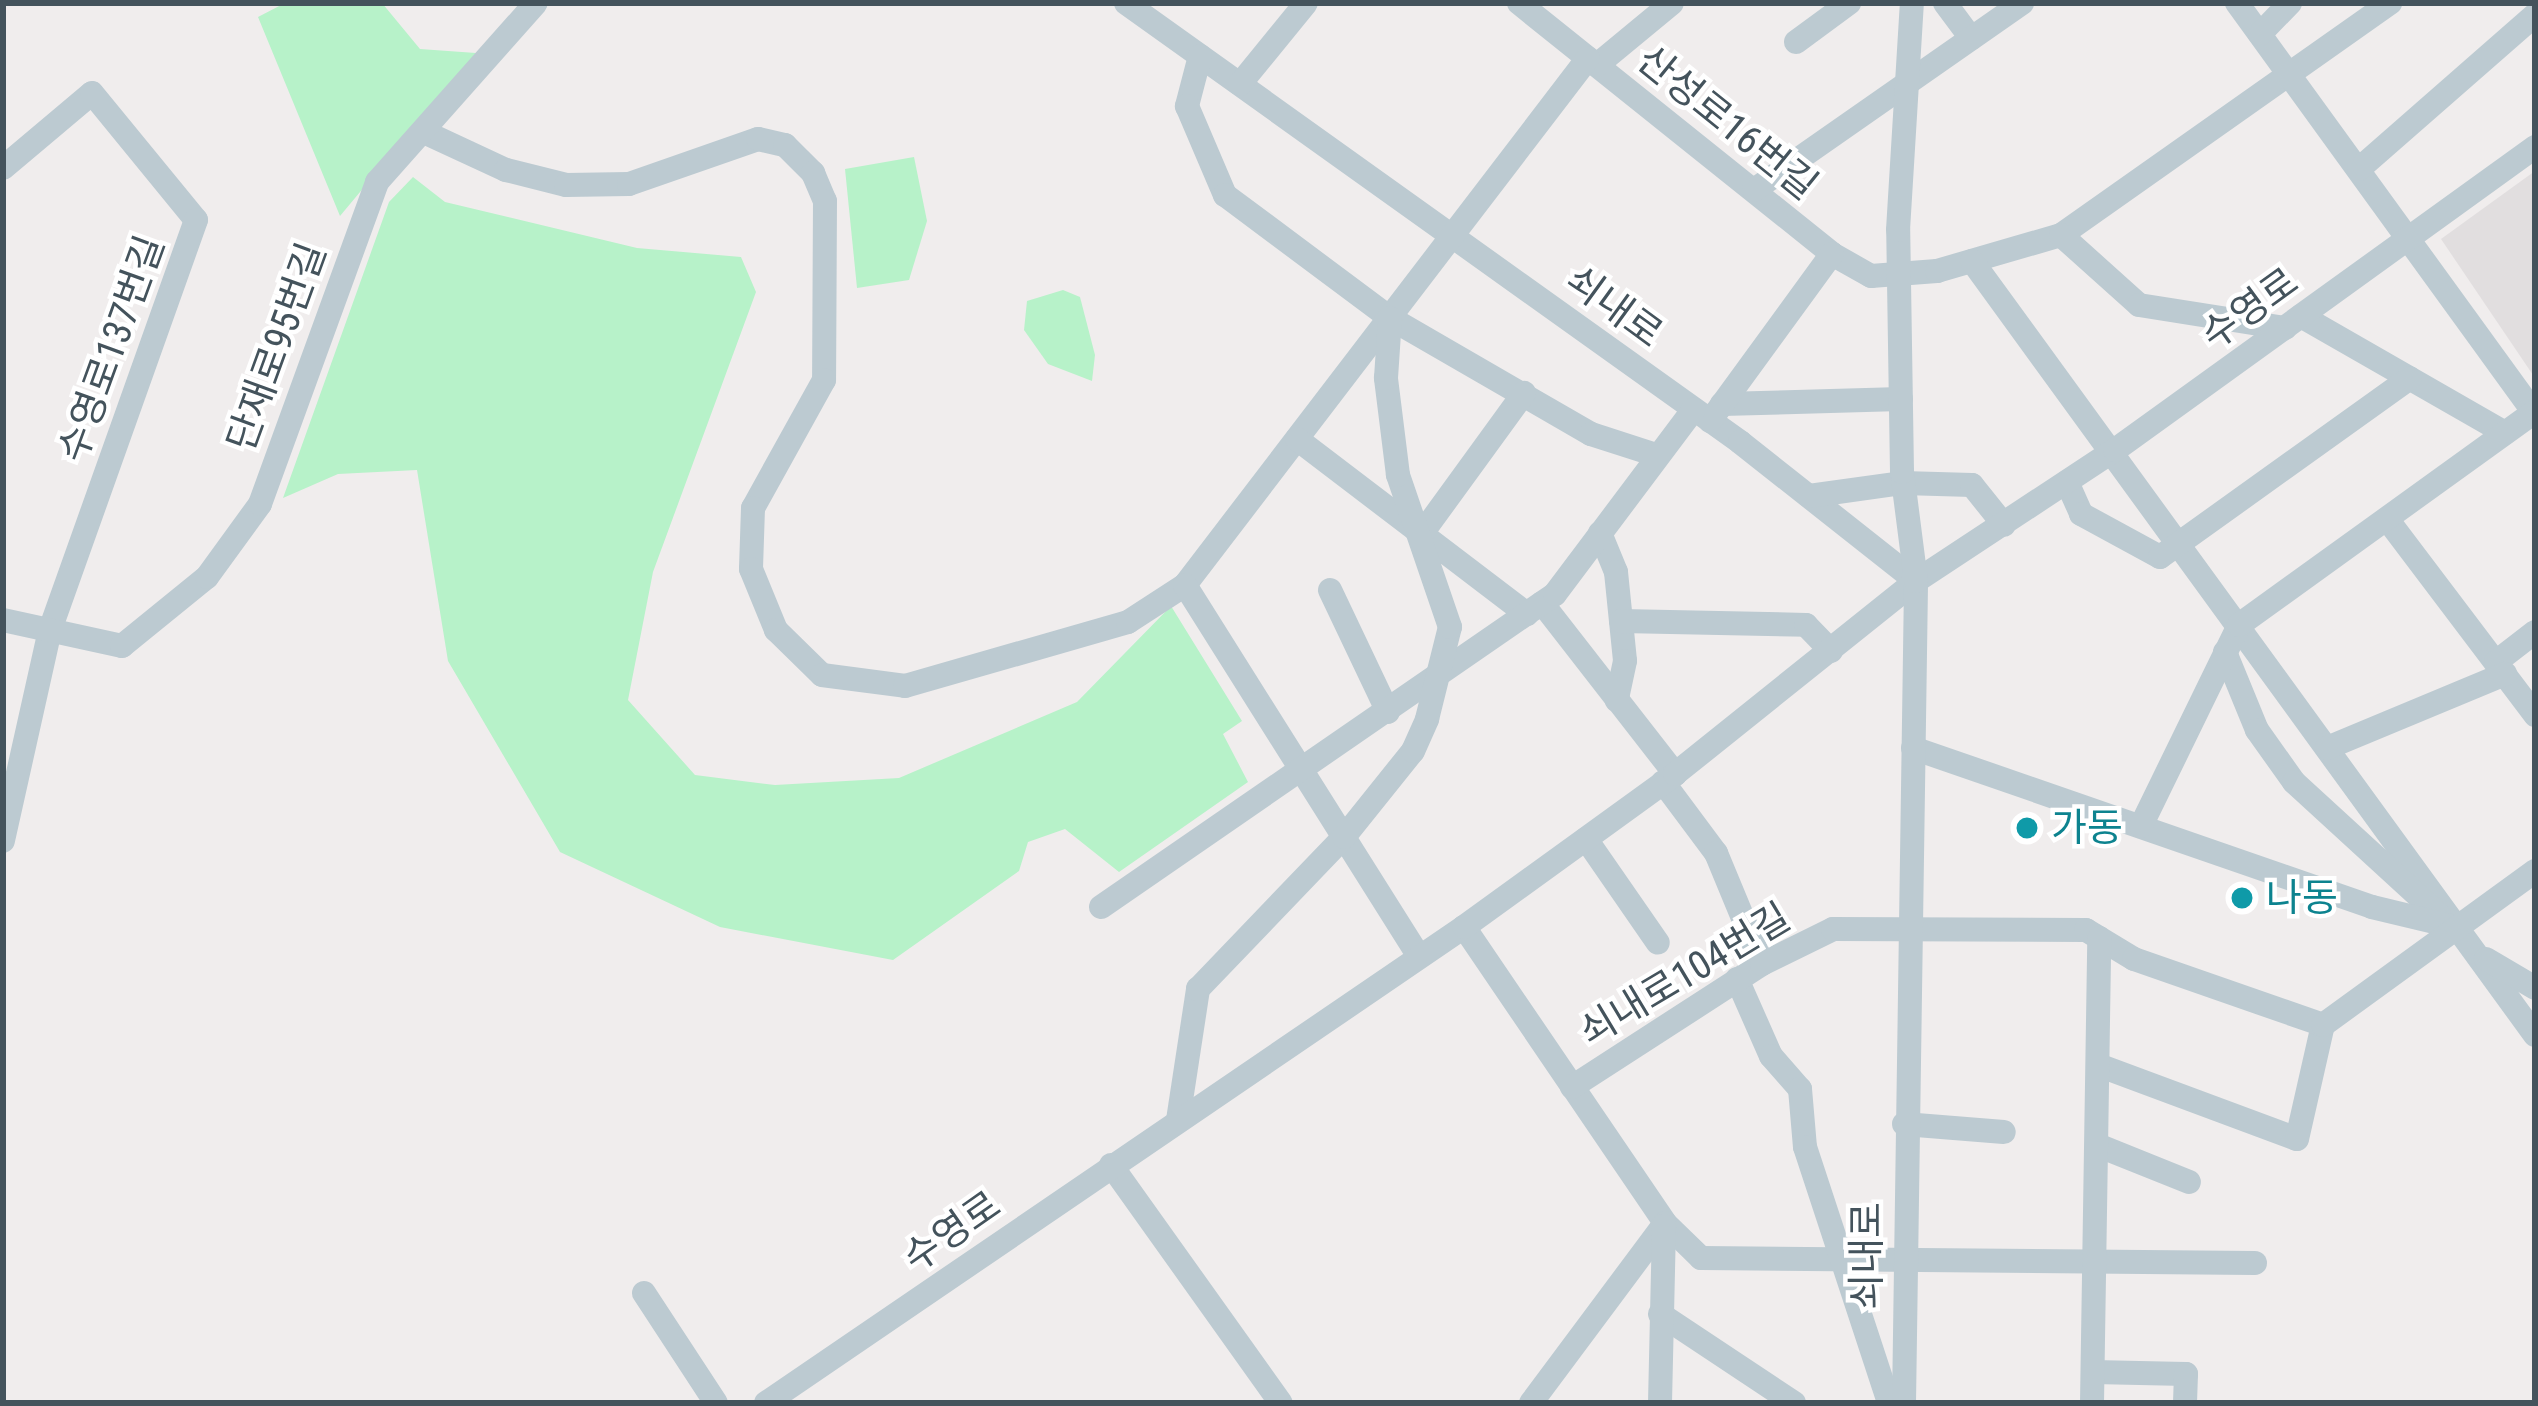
<!DOCTYPE html>
<html>
<head>
<meta charset="utf-8">
<style>
	body { margin:0 }
	#map { position:relative; width:2538px; height:1406px; overflow:hidden; background:#f0eded; font-family:"Roboto Condensed","Noto Sans KR",sans-serif }
	div>[style] { position:absolute }
	[style*='--x'] { left:calc(var(--x)*1px); top:calc(var(--y)*1px); width:calc(var(--w)*1px); rotate:calc(var(--a)*1deg) }
	.education>* { inset:0; background:#e1dedf }
	.green>* { inset:0; background:#b7f2c9 }
	.minor>* { height:24px; margin:-12px; padding:0 12px; transform-origin:12px; border-radius:12px; background:#bccad1 }
	.dots>* { width:33px; height:33px; translate:-50% -50%; box-sizing:border-box; border:6px solid #fff; border-radius:50% }
	span { translate:-50% -50%; white-space:nowrap; text-align:center; line-height:1.15; -webkit-text-stroke:9px #fff; paint-order:stroke }
	.street-label { font-size:39px; color:#44535c }
	.culture-label { font-size:39px; color:#0d838f }
	.left { translate:0 -50%; text-align:left }
	.frame { position:absolute; inset:0; border:6px solid #44535c; pointer-events:none }
</style>
</head>
<body>
<div id="map">
	<div class="education">
		<i style="clip-path:polygon(2535px 171px,2535px 378px,2441px 239px)"></i>
	</div>
	<div class="green">
		<i style="clip-path:polygon(285px 3px,382px 3px,420px 49px,476px 53px,340px 216px,258px 17px)"></i>
		<i style="clip-path:polygon(914px 157px,927px 221px,909px 280px,857px 288px,845px 169px)"></i>
		<i style="clip-path:polygon(413px 177px,445px 202px,637px 248px,741px 257px,756px 292px,653px 572px,628px 700px,695px 775px,775px 785px,899px 778px,1077px 702px,1171px 606px,1242px 721px,1223px 734px,1248px 782px,1119px 872px,1065px 829px,1028px 842px,1019px 871px,893px 960px,720px 927px,560px 852px,448px 661px,417px 470px,338px 474px,283px 498px,389px 202px)"></i>
		<i style="clip-path:polygon(1063px 290px,1080px 297px,1095px 355px,1092px 381px,1048px 364px,1024px 330px,1027px 301px)"></i>
	</div>
	<div class="minor">
		<i style="--x:1126;--y:3;--w:755;--a:35.56"></i>
		<i style="--x:1740;--y:442;--w:224;--a:38.3"></i>
		<i style="--x:1519;--y:3;--w:401;--a:38.7"></i>
		<i style="--x:1832;--y:254;--w:45;--a:29.4"></i>
		<i style="--x:1871;--y:276;--w:66;--a:-4.3"></i>
		<i style="--x:1937;--y:271;--w:129;--a:-16.2"></i>
		<i style="--x:2061;--y:235;--w:403;--a:-35.2"></i>
		<i style="--x:1945;--y:3;--w:44;--a:53.4"></i>
		<i style="--x:2237;--y:3;--w:508;--a:54.06"></i>
		<i style="--x:2260;--y:34;--w:43;--a:-45.9"></i>
		<i style="--x:1796;--y:42;--w:66;--a:-36.3"></i>
		<i style="--x:1200;--y:56;--w:52;--a:104.6"></i>
		<i style="--x:1187;--y:106;--w:97;--a:66.9"></i>
		<i style="--x:1225;--y:195;--w:206;--a:36.7"></i>
		<i style="--x:1390;--y:318;--w:232;--a:30"></i>
		<i style="--x:1591;--y:434;--w:68;--a:17.9"></i>
		<i style="--x:1597;--y:65;--w:97;--a:-39.6"></i>
		<i style="--x:1240;--y:84;--w:104;--a:-50.8"></i>
		<i style="--x:424;--y:132;--w:90;--a:24.9"></i>
		<i style="--x:506;--y:170;--w:62;--a:14"></i>
		<i style="--x:566;--y:185;--w:63;--a:-0.9"></i>
		<i style="--x:629;--y:184;--w:137;--a:-19.2"></i>
		<i style="--x:758;--y:139;--w:28;--a:13"></i>
		<i style="--x:785;--y:145;--w:40;--a:45"></i>
		<i style="--x:813;--y:173;--w:30;--a:67"></i>
		<i style="--x:825;--y:201;--w:179;--a:90.3"></i>
		<i style="--x:824;--y:380;--w:146;--a:119"></i>
		<i style="--x:753;--y:508;--w:61;--a:91.9"></i>
		<i style="--x:751;--y:569;--w:66;--a:67.7"></i>
		<i style="--x:776;--y:630;--w:64;--a:44.4"></i>
		<i style="--x:822;--y:675;--w:84;--a:7.5"></i>
		<i style="--x:905;--y:686;--w:232;--a:-16"></i>
		<i style="--x:1128;--y:622;--w:68;--a:-33"></i>
		<i style="--x:1185;--y:585;--w:663;--a:-52.59"></i>
		<i style="--x:3;--y:168;--w:116;--a:-40.1"></i>
		<i style="--x:92;--y:93;--w:164;--a:50.7"></i>
		<i style="--x:196;--y:220;--w:435;--a:109.6"></i>
		<i style="--x:50;--y:630;--w:216;--a:102.6"></i>
		<i style="--x:2359;--y:169;--w:234;--a:-41.2"></i>
		<i style="--x:1754;--y:190;--w:327;--a:-34.9"></i>
		<i style="--x:2061;--y:235;--w:105;--a:41.9"></i>
		<i style="--x:2139;--y:305;--w:148;--a:9"></i>
		<i style="--x:1972;--y:261;--w:957;--a:53.97"></i>
		<i style="--x:2301;--y:316;--w:235;--a:29.8"></i>
		<i style="--x:1722;--y:404;--w:179;--a:-1.6"></i>
		<i style="--x:1710;--y:421;--w:207;--a:-53.9"></i>
		<i style="--x:1297;--y:439;--w:289;--a:37.3"></i>
		<i style="--x:2067;--y:482;--w:35;--a:66"></i>
		<i style="--x:2081;--y:514;--w:90;--a:28.6"></i>
		<i style="--x:2160;--y:557;--w:307;--a:-35.6"></i>
		<i style="--x:1809;--y:496;--w:95;--a:-7.9"></i>
		<i style="--x:1903;--y:483;--w:69;--a:1.7"></i>
		<i style="--x:1972;--y:485;--w:51;--a:51.3"></i>
		<i style="--x:2387;--y:519;--w:246;--a:52.9"></i>
		<i style="--x:1423;--y:532;--w:172;--a:-54"></i>
		<i style="--x:1600;--y:533;--w:42;--a:67.7"></i>
		<i style="--x:1616;--y:572;--w:89;--a:84.2"></i>
		<i style="--x:1625;--y:661;--w:40;--a:102"></i>
		<i style="--x:1185;--y:585;--w:439;--a:57.8"></i>
		<i style="--x:1330;--y:590;--w:135;--a:64.6"></i>
		<i style="--x:1542;--y:603;--w:217;--a:52.1"></i>
		<i style="--x:3;--y:620;--w:122;--a:12.3"></i>
		<i style="--x:122;--y:646;--w:109;--a:-39.1"></i>
		<i style="--x:207;--y:577;--w:90;--a:-54"></i>
		<i style="--x:260;--y:504;--w:343;--a:-70"></i>
		<i style="--x:377;--y:182;--w:239;--a:-48.4"></i>
		<i style="--x:1621;--y:621;--w:185;--a:1.2"></i>
		<i style="--x:1806;--y:625;--w:36;--a:46"></i>
		<i style="--x:2225;--y:652;--w:84;--a:67.7"></i>
		<i style="--x:2257;--y:730;--w:64;--a:54.6"></i>
		<i style="--x:2294;--y:782;--w:197;--a:42.5"></i>
		<i style="--x:2496;--y:662;--w:49;--a:-37.6"></i>
		<i style="--x:1913;--y:748;--w:486;--a:19.1"></i>
		<i style="--x:2372;--y:907;--w:85;--a:13.5"></i>
		<i style="--x:2327;--y:748;--w:193;--a:-22.6"></i>
		<i style="--x:1663;--y:782;--w:89;--a:53.3"></i>
		<i style="--x:1716;--y:853;--w:120;--a:67.5"></i>
		<i style="--x:2141;--y:826;--w:224;--a:-64"></i>
		<i style="--x:2239;--y:625;--w:364;--a:-35.8"></i>
		<i style="--x:1586;--y:839;--w:126;--a:55.3"></i>
		<i style="--x:1101;--y:907;--w:551;--a:-34.58"></i>
		<i style="--x:1555;--y:594;--w:231;--a:-53.1"></i>
		<i style="--x:1464;--y:927;--w:358;--a:55.8"></i>
		<i style="--x:1665;--y:1223;--w:50;--a:44.2"></i>
		<i style="--x:1701;--y:1258;--w:554;--a:0.52"></i>
		<i style="--x:2486;--y:959;--w:57;--a:30.6"></i>
		<i style="--x:1737;--y:979;--w:84;--a:66.2"></i>
		<i style="--x:1771;--y:1056;--w:44;--a:48.7"></i>
		<i style="--x:1800;--y:1089;--w:58;--a:85.1"></i>
		<i style="--x:1805;--y:1147;--w:269;--a:71.8"></i>
		<i style="--x:2098;--y:1065;--w:212;--a:20.4"></i>
		<i style="--x:2297;--y:1139;--w:117;--a:-77.2"></i>
		<i style="--x:1572;--y:1087;--w:226;--a:-32.9"></i>
		<i style="--x:1762;--y:964;--w:79;--a:-26.2"></i>
		<i style="--x:1833;--y:929;--w:253;--a:0.2"></i>
		<i style="--x:2086;--y:930;--w:56;--a:31.1"></i>
		<i style="--x:2134;--y:959;--w:200;--a:19.2"></i>
		<i style="--x:2323;--y:1025;--w:262;--a:-36"></i>
		<i style="--x:1178;--y:1120;--w:133;--a:-81.3"></i>
		<i style="--x:1198;--y:989;--w:211;--a:-46.2"></i>
		<i style="--x:1344;--y:837;--w:110;--a:-51.3"></i>
		<i style="--x:1413;--y:751;--w:35;--a:-66"></i>
		<i style="--x:1427;--y:719;--w:95;--a:-76"></i>
		<i style="--x:1450;--y:627;--w:161;--a:-108.9"></i>
		<i style="--x:1398;--y:475;--w:98;--a:-97.1"></i>
		<i style="--x:1386;--y:378;--w:60;--a:-86.2"></i>
		<i style="--x:1904;--y:1124;--w:100;--a:4.6"></i>
		<i style="--x:2097;--y:1145;--w:99;--a:21.9"></i>
		<i style="--x:1111;--y:1165;--w:292;--a:54.5"></i>
		<i style="--x:644;--y:1293;--w:131;--a:56.8"></i>
		<i style="--x:1660;--y:1314;--w:161;--a:33.6"></i>
		<i style="--x:2093;--y:1372;--w:93;--a:1.2"></i>
		<i style="--x:2186;--y:1374;--w:29;--a:92"></i>
		<i style="--x:766;--y:1403;--w:845;--a:-34.29"></i>
		<i style="--x:1464;--y:927;--w:261;--a:-35.9"></i>
		<i style="--x:1675;--y:774;--w:309;--a:-38.7"></i>
		<i style="--x:1916;--y:581;--w:238;--a:-33.4"></i>
		<i style="--x:2115;--y:450;--w:518;--a:-35.81"></i>
		<i style="--x:1531;--y:1403;--w:224;--a:-53.3"></i>
		<i style="--x:1660;--y:1403;--w:177;--a:-88.7"></i>
		<i style="--x:1904;--y:1403;--w:822;--a:-89.16"></i>
		<i style="--x:1916;--y:581;--w:110;--a:-97.3"></i>
		<i style="--x:1902;--y:472;--w:242;--a:-90.9"></i>
		<i style="--x:1898;--y:230;--w:227;--a:-86.5"></i>
		<i style="--x:2092;--y:1403;--w:465;--a:-89.1"></i>
	</div>
	<div class="dots">
		<i style="left:2027px;top:828px;background:#0f9aa8"></i>
		<i style="left:2242px;top:898px;background:#0f9aa8"></i>
	</div>
	<div class="street-label">
		<span style="left:1727px;top:123px;rotate:39deg">산성로16번길</span>
		<span style="left:1614px;top:307px;rotate:36deg">쇠내로</span>
		<span style="left:2250px;top:309px;rotate:-36deg">수영로</span>
		<span style="left:277px;top:347px;rotate:-70deg">단재로95번길</span>
		<span style="left:112px;top:349px;rotate:-70deg">수영로137번길</span>
		<span style="left:1685px;top:975px;rotate:-31deg">쇠내로104번길</span>
		<span style="left:952px;top:1232px;rotate:-35deg">수영로</span>
		<span style="left:1867px;top:1256px;rotate:-90deg">쇠내로</span>
	</div>
	<div class="culture-label">
		<span class="left" style="left:2051px;top:828px">가동</span>
		<span class="left" style="left:2266px;top:898px">나동</span>
	</div>
	<div class="frame"></div>
</div>
</body>
</html>
